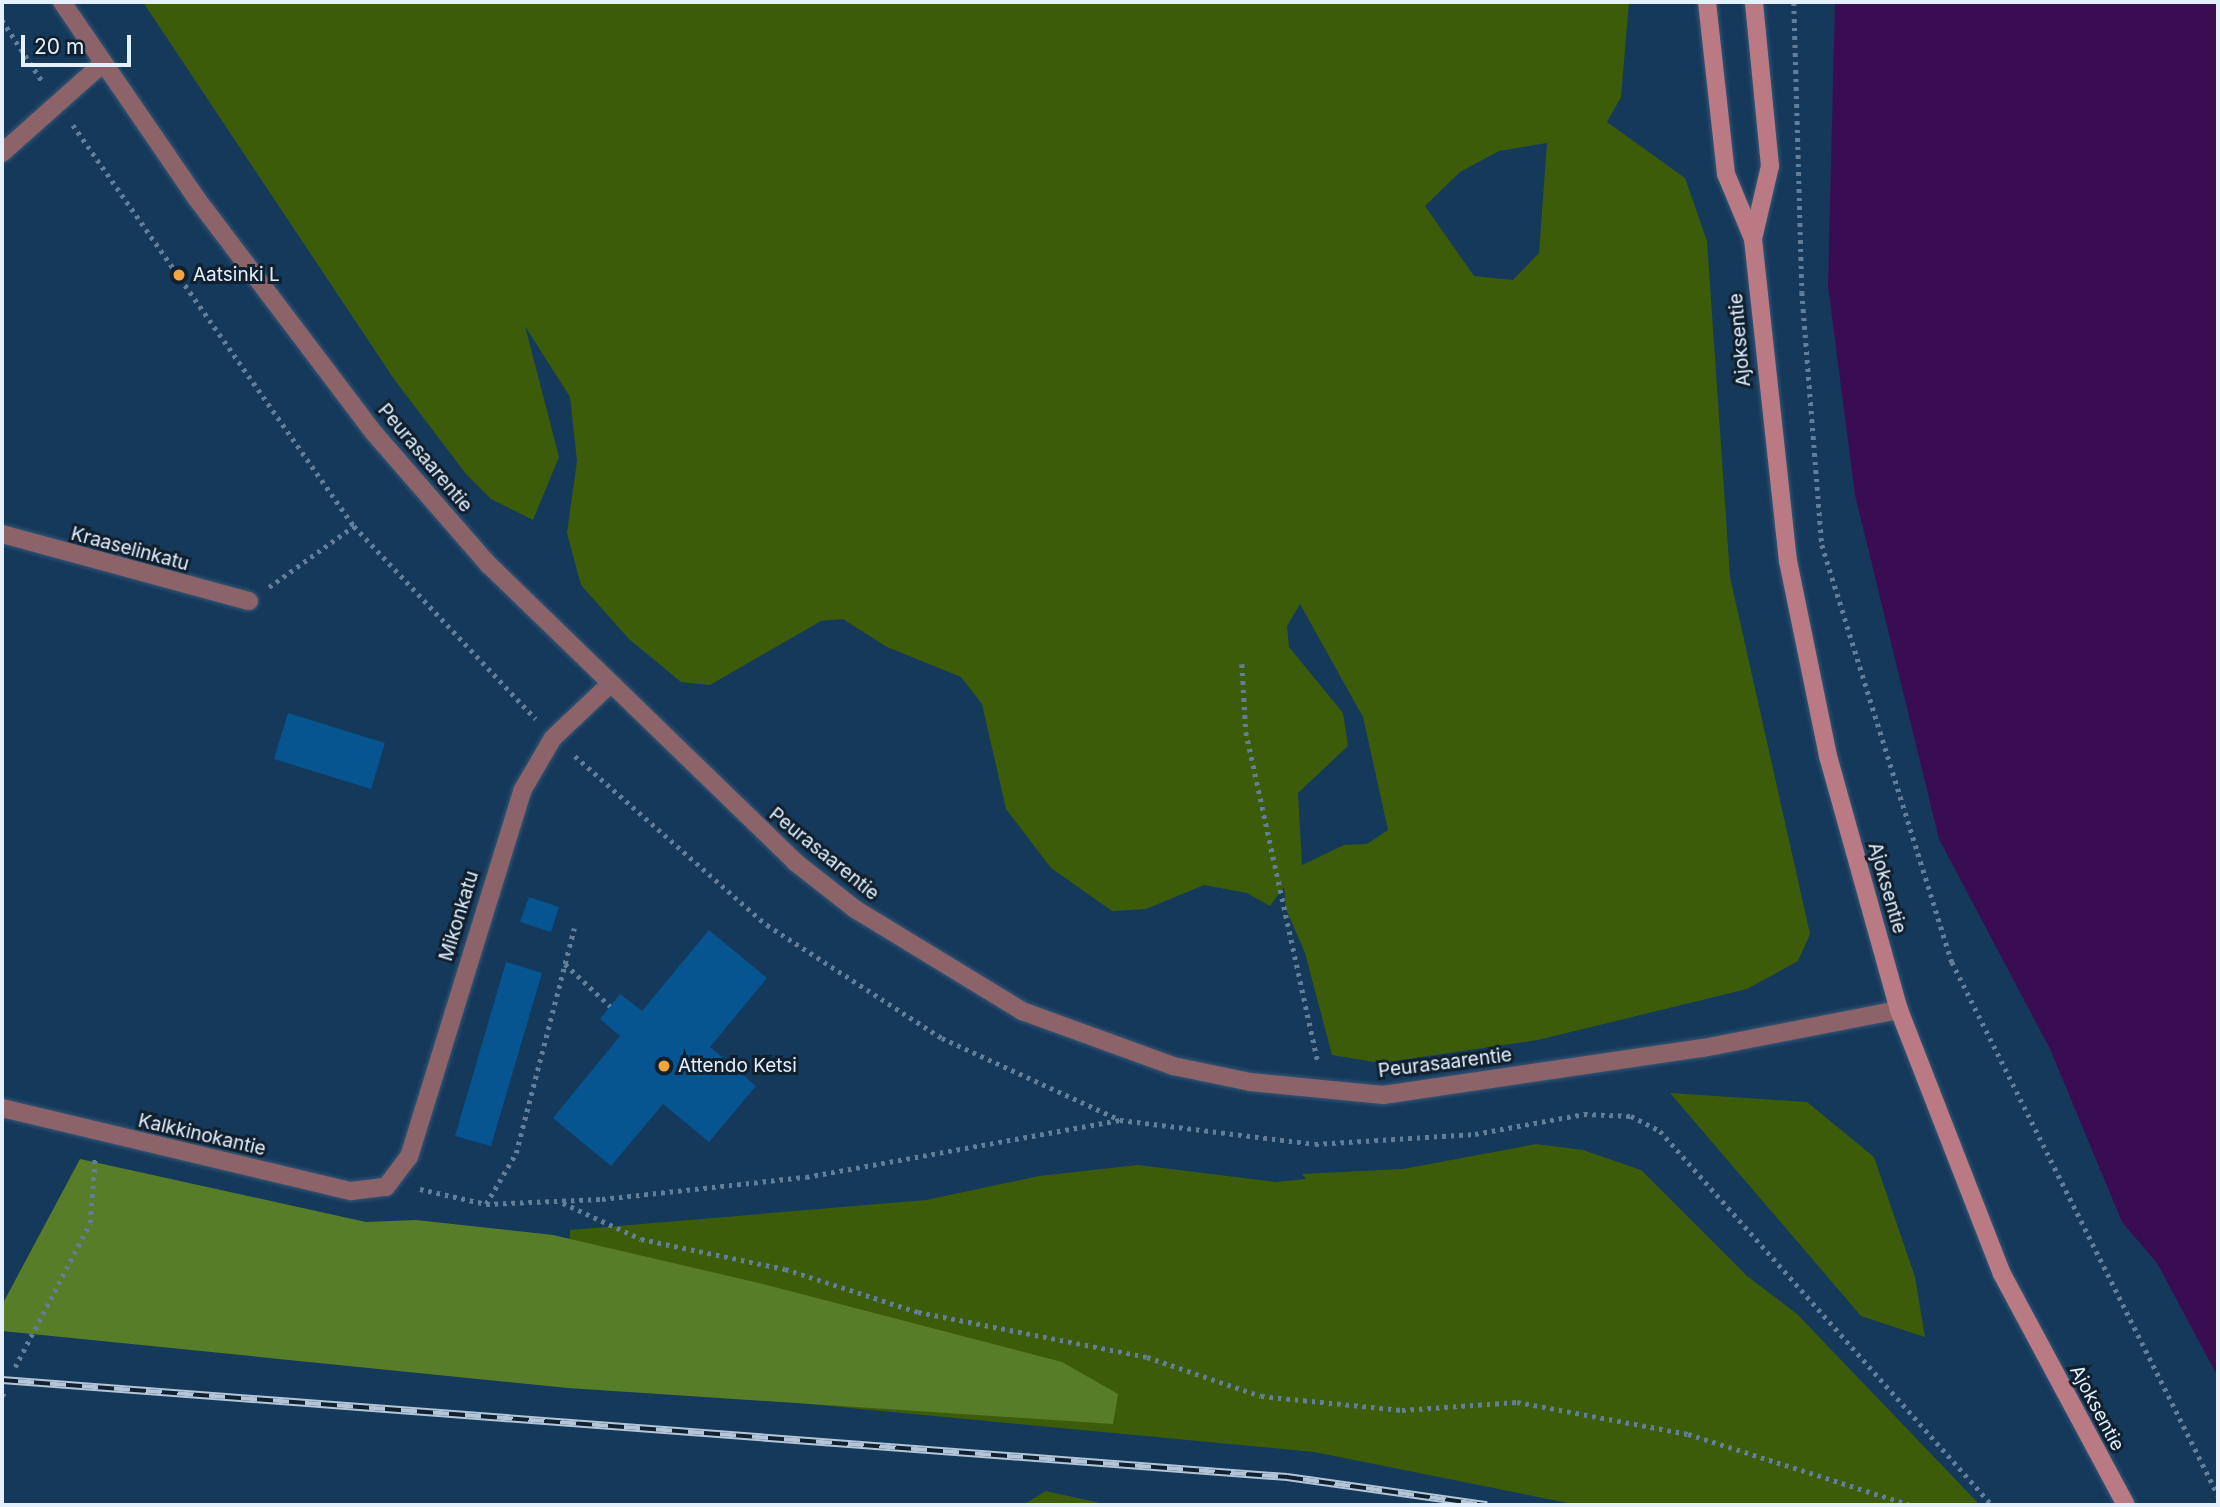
<!DOCTYPE html>
<html>
<head>
<meta charset="utf-8">
<style>
	body { margin:0 }
	#map { position:relative; width:2220px; height:1507px; overflow:hidden; background:#15395b; font-family:Inter,sans-serif }
	div>[style] { position:absolute }
	[style*='--x'] { left:calc(var(--x)*1px); top:calc(var(--y)*1px); width:calc(var(--w)*1px); rotate:calc(var(--a)*1deg) }
	.green>* { inset:0; background:#3c5c0a }
	.forest>* { inset:0; background:#587d29 }
	.water>* { inset:0; background:#3a0d53 }
	.building>* { inset:0; background:#065490 }
	.path>* { height:4.5px; margin-top:-2.25px; transform-origin:0; background:repeating-linear-gradient(90deg,#637e98 0 3.5px,transparent 0 8.5px) }
	.roads { filter:drop-shadow(0 0 2px #365675) drop-shadow(0 0 2px #365675) }
	.minor>* { height:18px; margin:-9px; padding:0 9px; transform-origin:9px; border-radius:9px; background:#8b6368 }
	.tertiary>* { height:18px; margin:-9px; padding:0 9px; transform-origin:9px; border-radius:9px; background:#8b6368 }
	.secondary>* { height:18px; margin:-9px; padding:0 9px; transform-origin:9px; border-radius:9px; background:#ba7a83 }
	.rail>* { height:8px; margin-top:-4px; transform-origin:0; background:repeating-linear-gradient(90deg,#11202f 0 16px,#b3c5d7 0 32px); box-sizing:border-box; border-block:2px solid #b3c5d7 }
	.dots>* { width:19px; height:19px; translate:-50% -50%; box-sizing:border-box; border:4px solid #11202f; border-radius:50% }
	span { translate:-50% -50%; white-space:nowrap; text-align:center; line-height:1.15; -webkit-text-stroke:6px #11202f; paint-order:stroke }
	.poi-label { font-size:19px; color:#e4f0fd }
	.left { translate:0 -50%; text-align:left }
	.street-label { font-size:19px; color:#e4f0fd }
	.frame { position:absolute; inset:0; border:4px solid #e4f0fd; pointer-events:none }
	.scale { position:absolute; left:21px; top:35px; width:110px; height:32px; box-sizing:border-box; border:4px solid #e4f0fd; border-top:0; padding-left:9px; font-size:21px; line-height:24px; white-space:nowrap; color:#e4f0fd; -webkit-text-stroke:5px #11202f; paint-order:stroke }
</style>
</head>
<body>
<div id="map">
	<div class="green">
		<i style="clip-path:polygon(evenodd,143px 2px,1629px 2px,1621px 97px,1607px 122px,1685px 178px,1707px 241px,1730px 577px,1810px 934px,1798px 961px,1747px 989px,1538px 1040px,1380px 1063px,1332px 1055px,1305px 953px,1286px 909px,1284px 887px,1270px 906px,1247px 893px,1204px 885px,1146px 909px,1112px 911px,1051px 868px,1006px 809px,982px 704px,961px 677px,887px 647px,843px 619px,821px 621px,710px 685px,681px 682px,629px 639px,581px 585px,567px 533px,577px 461px,570px 397px,525px 326px,559px 457px,533px 520px,491px 499px,466px 474px,394px 379px,143px 2px,1547px 143px,1539px 253px,1513px 280px,1474px 276px,1425px 206px,1460px 172px,1499px 151px,1547px 143px,143px 2px,1300px 604px,1363px 717px,1388px 830px,1367px 844px,1344px 845px,1302px 865px,1298px 793px,1348px 746px,1343px 713px,1289px 647px,1287px 626px,1300px 604px)"></i>
		<i style="clip-path:polygon(1670px 1093px,1807px 1102px,1874px 1157px,1915px 1277px,1925px 1337px,1861px 1316px)"></i>
		<i style="clip-path:polygon(1536px 1144px,1583px 1150px,1641px 1170px,1747px 1276px,1797px 1314px,1980px 1505px,1578px 1505px,1314px 1452px,566px 1381px,570px 1230px,926px 1200px,1039px 1176px,1138px 1165px,1276px 1182px,1306px 1179px,1302px 1174px,1403px 1169px)"></i>
		<i style="clip-path:polygon(1046px 1491px,1109px 1505px,1023px 1505px)"></i>
	</div>
	<div class="forest">
		<i style="clip-path:polygon(80px 1159px,366px 1222px,416px 1220px,553px 1235px,763px 1284px,1062px 1362px,1118px 1394px,1113px 1424px,568px 1388px,2px 1331px,2px 1305px)"></i>
	</div>
	<div class="water">
		<i style="clip-path:polygon(1835px 2px,2218px 2px,2218px 1377px,2157px 1263px,2122px 1222px,2050px 1049px,1939px 839px,1855px 495px,1828px 286px)"></i>
	</div>
	<div class="building">
		<i style="clip-path:polygon(288px 713px,385px 743px,371px 789px,274px 759px)"></i>
		<i style="clip-path:polygon(529px 897px,559px 907px,551px 932px,520px 922px)"></i>
		<i style="clip-path:polygon(709px 930px,767px 978px,710px 1047px,756px 1086px,709px 1142px,663px 1104px,611px 1166px,553px 1118px,620px 1036px,600px 1019px,620px 994px,642px 1011px)"></i>
		<i style="clip-path:polygon(506px 962px,542px 973px,491px 1146px,455px 1136px)"></i>
	</div>
	<div class="path">
		<i style="--x:1794;--y:2;--w:290;--a:88.4"></i>
		<i style="--x:1802;--y:292;--w:254;--a:85.5"></i>
		<i style="--x:1822;--y:545;--w:437;--a:72.7"></i>
		<i style="--x:1952;--y:962;--w:596;--a:63.48"></i>
		<i style="--x:2;--y:20;--w:73;--a:56.7"></i>
		<i style="--x:73;--y:125;--w:490;--a:55"></i>
		<i style="--x:354;--y:526;--w:265;--a:46.7"></i>
		<i style="--x:269;--y:587;--w:105;--a:-35.7"></i>
		<i style="--x:1242;--y:664;--w:68;--a:86.6"></i>
		<i style="--x:1246;--y:732;--w:339;--a:77.7"></i>
		<i style="--x:575;--y:756;--w:256;--a:41.4"></i>
		<i style="--x:767;--y:925;--w:208;--a:32.9"></i>
		<i style="--x:942;--y:1038;--w:196;--a:24.7"></i>
		<i style="--x:565;--y:964;--w:62;--a:43"></i>
		<i style="--x:420;--y:1189;--w:68;--a:12.8"></i>
		<i style="--x:486;--y:1204;--w:116;--a:-2.5"></i>
		<i style="--x:602;--y:1199;--w:205;--a:-6.2"></i>
		<i style="--x:806;--y:1177;--w:319;--a:-10.3"></i>
		<i style="--x:1120;--y:1120;--w:196;--a:7"></i>
		<i style="--x:1315;--y:1144;--w:160;--a:-3.6"></i>
		<i style="--x:1475;--y:1134;--w:111;--a:-10.4"></i>
		<i style="--x:1584;--y:1114;--w:47;--a:2.4"></i>
		<i style="--x:1631;--y:1116;--w:33;--a:27"></i>
		<i style="--x:1660;--y:1131;--w:500;--a:48.4"></i>
		<i style="--x:563;--y:1203;--w:86;--a:24.8"></i>
		<i style="--x:641;--y:1239;--w:147;--a:11.8"></i>
		<i style="--x:785;--y:1269;--w:140;--a:17.9"></i>
		<i style="--x:918;--y:1312;--w:233;--a:11.1"></i>
		<i style="--x:1147;--y:1357;--w:120;--a:18.9"></i>
		<i style="--x:1261;--y:1396;--w:142;--a:5.7"></i>
		<i style="--x:1402;--y:1410;--w:115;--a:-4"></i>
		<i style="--x:1517;--y:1402;--w:174;--a:10.6"></i>
		<i style="--x:1688;--y:1434;--w:234;--a:17.7"></i>
		<i style="--x:486;--y:1204;--w:59;--a:-59.5"></i>
		<i style="--x:516;--y:1153;--w:232;--a:-75.5"></i>
		<i style="--x:15;--y:1367;--w:162;--a:-62.5"></i>
		<i style="--x:90;--y:1223;--w:65;--a:-85.6"></i>
		<i style="--x:2;--y:1396;--w:4;--a:-56"></i>
	</div>
	<div class="roads">
		<div class="minor">
			<i style="--x:2;--y:153;--w:135;--a:-41.7"></i>
			<i style="--x:2;--y:534;--w:256;--a:15.2"></i>
			<i style="--x:2;--y:1108;--w:359;--a:13.4"></i>
			<i style="--x:351;--y:1191;--w:35;--a:-7"></i>
			<i style="--x:386;--y:1187;--w:38;--a:-53"></i>
			<i style="--x:409;--y:1157;--w:383;--a:-72.8"></i>
			<i style="--x:522;--y:791;--w:61;--a:-59.7"></i>
			<i style="--x:553;--y:738;--w:76;--a:-43.4"></i>
		</div>
		<div class="tertiary">
			<i style="--x:62;--y:2;--w:239;--a:55.6"></i>
			<i style="--x:197;--y:199;--w:293;--a:52.9"></i>
			<i style="--x:374;--y:433;--w:174;--a:49"></i>
			<i style="--x:488;--y:564;--w:428;--a:44.1"></i>
			<i style="--x:795;--y:862;--w:76;--a:38.1"></i>
			<i style="--x:855;--y:909;--w:196;--a:31.4"></i>
			<i style="--x:1022;--y:1011;--w:161;--a:20"></i>
			<i style="--x:1173;--y:1066;--w:79;--a:11.7"></i>
			<i style="--x:1250;--y:1082;--w:134;--a:5.6"></i>
			<i style="--x:1383;--y:1095;--w:323;--a:-8.4"></i>
			<i style="--x:1703;--y:1048;--w:200;--a:-11"></i>
		</div>
		<div class="secondary">
			<i style="--x:1707;--y:2;--w:173;--a:83.7"></i>
			<i style="--x:1726;--y:174;--w:70;--a:67.4"></i>
			<i style="--x:1753;--y:239;--w:324;--a:83.8"></i>
			<i style="--x:1788;--y:561;--w:199;--a:78.4"></i>
			<i style="--x:1828;--y:756;--w:264;--a:74.4"></i>
			<i style="--x:1899;--y:1010;--w:283;--a:68.7"></i>
			<i style="--x:2002;--y:1274;--w:262;--a:61.8"></i>
			<i style="--x:1753;--y:239;--w:75;--a:-76.9"></i>
			<i style="--x:1770;--y:166;--w:165;--a:-95.6"></i>
		</div>
	</div>
	<div class="rail">
		<i style="--x:2;--y:1380;--w:1289;--a:4.32"></i>
		<i style="--x:1287;--y:1477;--w:202;--a:8"></i>
	</div>
	<div class="dots">
		<i style="left:179px;top:275px;background:#f2a541"></i>
		<i style="left:664px;top:1066px;background:#f2a541"></i>
	</div>
	<div class="poi-label">
		<span class="left" style="left:193px;top:275px">Aatsinki L</span>
		<span class="left" style="left:678px;top:1066px">Attendo Ketsi</span>
	</div>
	<div class="street-label">
		<span style="left:1740px;top:340px;rotate:-95deg">Ajoksentie</span>
		<span style="left:425px;top:458px;rotate:50deg">Peurasaarentie</span>
		<span style="left:130px;top:549px;rotate:15deg">Kraaselinkatu</span>
		<span style="left:824px;top:854px;rotate:39deg">Peurasaarentie</span>
		<span style="left:1887px;top:888px;rotate:74deg">Ajoksentie</span>
		<span style="left:459px;top:916px;rotate:-73deg">Mikonkatu</span>
		<span style="left:1445px;top:1063px;rotate:-7deg">Peurasaarentie</span>
		<span style="left:202px;top:1135px;rotate:13deg">Kalkkinokantie</span>
		<span style="left:2097px;top:1408px;rotate:62deg">Ajoksentie</span>
	</div>
	<div class="frame"></div>
	<div class="scale">20 m</div>
</div>
</body>
</html>
